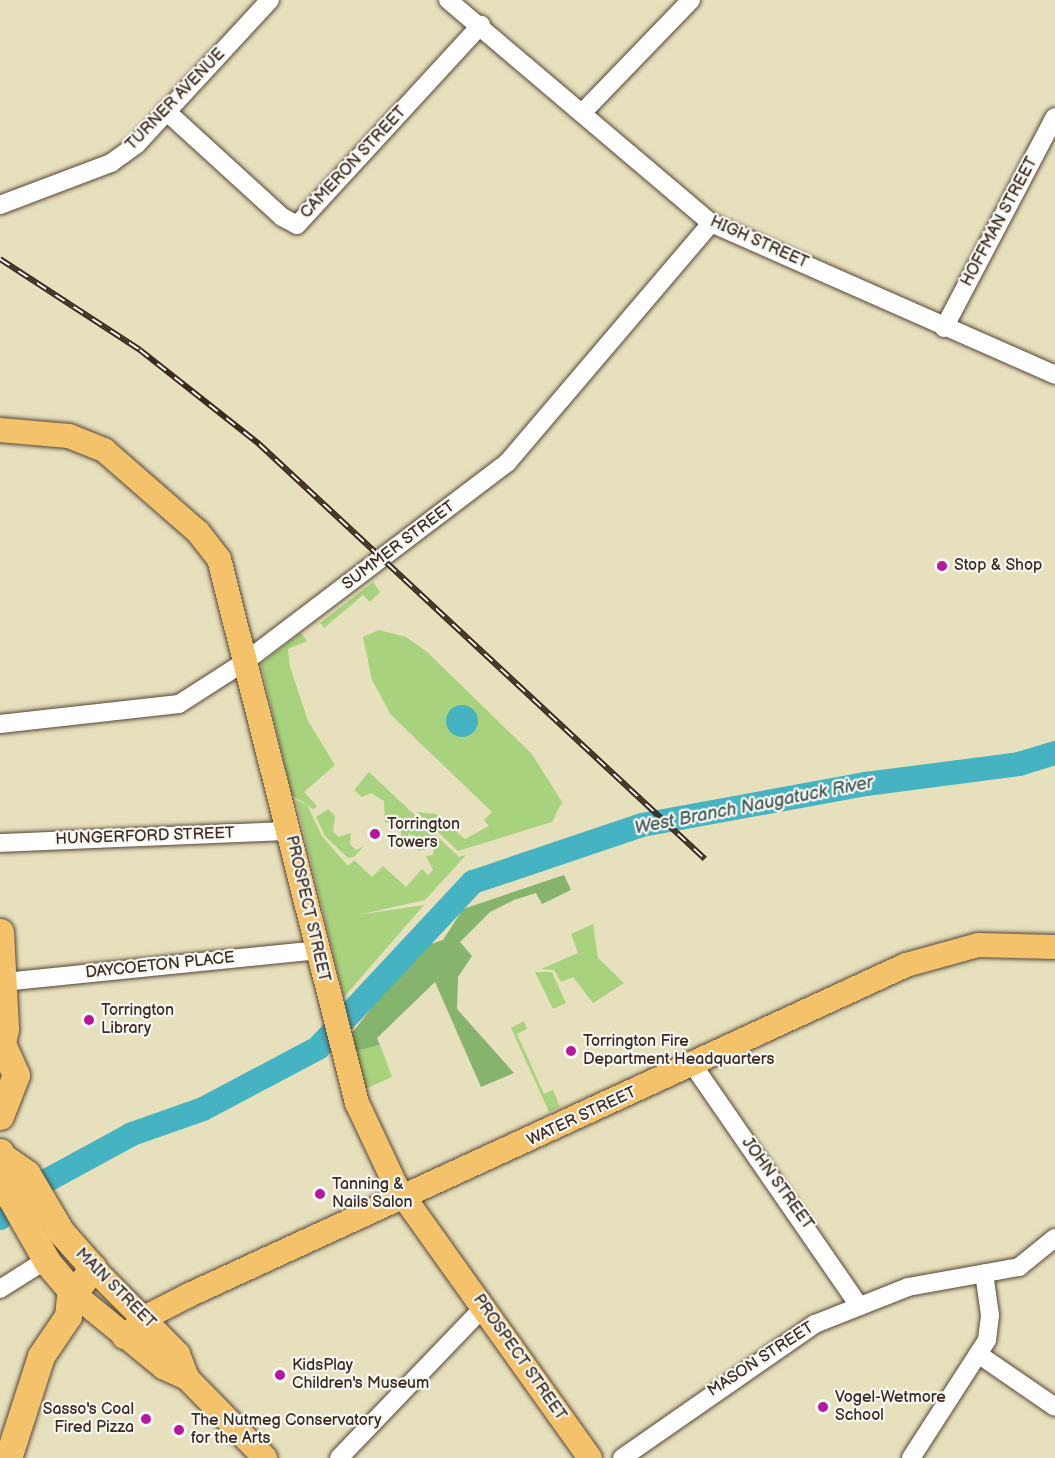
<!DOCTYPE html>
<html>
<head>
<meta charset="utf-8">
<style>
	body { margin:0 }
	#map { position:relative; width:1055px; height:1458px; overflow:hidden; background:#e7e0bd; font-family:"Balsamiq Sans",sans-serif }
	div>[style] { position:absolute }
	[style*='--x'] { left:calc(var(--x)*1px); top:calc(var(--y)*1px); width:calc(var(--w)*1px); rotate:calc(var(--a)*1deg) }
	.green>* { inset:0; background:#a8d27e }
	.forest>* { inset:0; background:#86b46d }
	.water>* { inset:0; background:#45b3c1 }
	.round { border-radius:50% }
	.river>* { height:24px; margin:-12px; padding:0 12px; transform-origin:12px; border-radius:12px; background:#45b3c1 }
	.roads { filter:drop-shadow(0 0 2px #554536) drop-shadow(0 0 2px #554536) }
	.minor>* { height:18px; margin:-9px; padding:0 9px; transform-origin:9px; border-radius:9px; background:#fff }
	.major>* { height:24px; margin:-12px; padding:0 12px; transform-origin:12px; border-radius:12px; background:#f3c26a }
	.highway>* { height:27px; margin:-13.5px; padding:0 13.5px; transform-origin:13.5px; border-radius:13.5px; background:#f3c26a }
	.rail>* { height:6px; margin-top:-3px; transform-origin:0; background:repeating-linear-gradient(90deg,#f6f6f2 0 11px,#3b2a1e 0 22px); box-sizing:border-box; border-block:2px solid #3b2a1e }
	.dots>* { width:16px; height:16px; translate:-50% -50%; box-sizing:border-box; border:3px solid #f6f6f2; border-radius:50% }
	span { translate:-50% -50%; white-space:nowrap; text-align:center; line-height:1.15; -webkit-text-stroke:4.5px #f6f6f2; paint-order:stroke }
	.street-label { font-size:16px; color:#3b2a1e }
	.poi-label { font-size:16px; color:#3b2a1e }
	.left { translate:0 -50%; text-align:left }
	.right { translate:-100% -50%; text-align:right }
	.water-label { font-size:18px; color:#3e5a57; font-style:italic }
</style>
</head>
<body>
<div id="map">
	<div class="green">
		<i style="clip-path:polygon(373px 582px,380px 592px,370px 602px,363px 595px,324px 628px,320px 623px)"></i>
		<i style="clip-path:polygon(379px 630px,406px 637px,427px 652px,532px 754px,562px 802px,552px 822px,458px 851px,417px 812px,436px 814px,465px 839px,489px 826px,484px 820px,492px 812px,391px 715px,372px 680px,363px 637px)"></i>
		<i style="clip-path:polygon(301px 633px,307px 641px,288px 649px,290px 667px,308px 721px,335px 765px,304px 792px,317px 806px,313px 809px,292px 795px,261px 664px)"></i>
		<i style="clip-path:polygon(369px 772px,459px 857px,466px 855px,425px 900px,358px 915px,424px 905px,344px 997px,296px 800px,307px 805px,322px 836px,348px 866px,354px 860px,372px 877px,383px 866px,406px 887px,422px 869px,428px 875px,433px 870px,426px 856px,433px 855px,434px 846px,418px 851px,413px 835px,401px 838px,401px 828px,385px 822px,384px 801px,371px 793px,362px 797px,354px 790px)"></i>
		<i style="clip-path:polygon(328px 809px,335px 816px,333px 832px,339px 837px,351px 833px,350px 844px,356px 850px,364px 846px,354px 857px,348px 858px,325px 836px,316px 817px)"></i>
		<i style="clip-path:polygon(593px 924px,598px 958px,624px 983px,593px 1003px,573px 977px,561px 982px,554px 970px,541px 969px,578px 953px,571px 934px)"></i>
		<i style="clip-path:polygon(535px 972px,552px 972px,566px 1003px,553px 1009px)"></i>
		<i style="clip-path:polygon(524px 1021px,527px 1029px,517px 1034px,544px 1094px,553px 1090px,560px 1107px,549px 1112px,511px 1028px)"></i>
		<i style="clip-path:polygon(380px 1045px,392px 1077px,365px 1089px,356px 1051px)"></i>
	</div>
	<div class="forest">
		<i style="clip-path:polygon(564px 875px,571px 890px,542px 904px,536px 893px,514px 900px,490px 912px,460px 942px,472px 956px,458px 977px,457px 1009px,514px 1073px,481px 1087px,435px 982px,377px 1038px,380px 1045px,356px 1051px,352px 1033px,418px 948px,443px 940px,463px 909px)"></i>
	</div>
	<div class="water">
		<i class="round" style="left:446px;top:705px;width:32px;height:32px"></i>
	</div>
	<div class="river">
		<i style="--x:0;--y:1218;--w:33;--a:-47"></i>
		<i style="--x:22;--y:1194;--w:125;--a:-28.6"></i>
		<i style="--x:132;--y:1134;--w:75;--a:-19.4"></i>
		<i style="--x:203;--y:1109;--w:130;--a:-27.9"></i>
		<i style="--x:318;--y:1048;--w:227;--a:-47"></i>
		<i style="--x:473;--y:882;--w:178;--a:-18.6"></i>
		<i style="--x:642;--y:825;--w:228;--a:-10.4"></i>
		<i style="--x:866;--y:784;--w:154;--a:-7.4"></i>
		<i style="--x:1019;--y:764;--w:38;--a:-17"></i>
	</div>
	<div class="roads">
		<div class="minor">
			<i style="--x:448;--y:0;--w:345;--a:40.3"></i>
			<i style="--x:711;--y:223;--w:376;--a:23.8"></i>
			<i style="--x:166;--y:111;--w:157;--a:42.4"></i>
			<i style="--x:282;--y:217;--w:17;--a:28"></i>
			<i style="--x:297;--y:225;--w:272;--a:-47.4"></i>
			<i style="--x:582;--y:113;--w:157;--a:-46"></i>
			<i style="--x:0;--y:205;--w:119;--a:-20.7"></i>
			<i style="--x:111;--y:163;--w:32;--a:-36"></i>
			<i style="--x:137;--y:144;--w:196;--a:-47.3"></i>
			<i style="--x:944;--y:328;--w:238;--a:-62.3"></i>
			<i style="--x:0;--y:724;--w:180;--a:-6.4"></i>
			<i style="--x:179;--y:704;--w:80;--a:-32.7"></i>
			<i style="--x:246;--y:661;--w:328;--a:-37.2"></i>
			<i style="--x:507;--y:463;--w:315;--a:-49.6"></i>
			<i style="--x:0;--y:843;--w:290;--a:-2.4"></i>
			<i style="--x:4;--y:982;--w:315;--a:-5.8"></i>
			<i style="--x:693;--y:1065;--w:290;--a:55.4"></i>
			<i style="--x:0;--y:1289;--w:54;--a:-32.2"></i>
			<i style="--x:978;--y:1354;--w:93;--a:34.5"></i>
			<i style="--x:339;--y:1458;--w:208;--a:-46.2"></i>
			<i style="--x:622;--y:1458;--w:235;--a:-34.8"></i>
			<i style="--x:815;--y:1324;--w:100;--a:-21.7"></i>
			<i style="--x:908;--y:1287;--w:113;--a:-10.2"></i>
			<i style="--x:1019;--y:1267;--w:46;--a:-38.9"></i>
			<i style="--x:911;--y:1458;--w:140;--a:-57.2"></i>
			<i style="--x:987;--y:1340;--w:25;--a:-83"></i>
			<i style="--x:990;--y:1315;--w:42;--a:-98.1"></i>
		</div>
		<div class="major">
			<i style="--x:0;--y:430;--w:69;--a:5"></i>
			<i style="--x:69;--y:436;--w:38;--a:22"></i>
			<i style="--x:104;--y:450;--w:125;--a:41.1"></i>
			<i style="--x:198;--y:532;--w:34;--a:52"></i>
			<i style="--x:219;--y:559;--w:561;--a:75.77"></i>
			<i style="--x:357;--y:1103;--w:92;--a:64.8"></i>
			<i style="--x:396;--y:1186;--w:334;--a:54.5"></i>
			<i style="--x:93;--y:1268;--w:121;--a:45.3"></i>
			<i style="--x:178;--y:1354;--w:26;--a:69"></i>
			<i style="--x:73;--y:1293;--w:117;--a:39.4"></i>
			<i style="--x:163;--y:1367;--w:26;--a:25"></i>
			<i style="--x:187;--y:1378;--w:112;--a:45.7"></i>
			<i style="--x:124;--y:1337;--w:34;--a:-40"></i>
			<i style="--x:150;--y:1315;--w:44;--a:-27.1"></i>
			<i style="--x:189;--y:1295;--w:789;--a:-24.71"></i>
			<i style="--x:906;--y:965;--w:75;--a:-15.5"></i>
			<i style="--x:978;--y:945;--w:77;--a:1.5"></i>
		</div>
		<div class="highway">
			<i style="--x:0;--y:932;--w:97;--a:87"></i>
			<i style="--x:5;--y:1029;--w:24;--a:102"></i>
			<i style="--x:0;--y:1116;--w:44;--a:-68.7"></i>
			<i style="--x:16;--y:1075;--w:30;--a:-114"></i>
			<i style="--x:0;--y:1152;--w:47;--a:76.6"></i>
			<i style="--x:11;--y:1198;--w:75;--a:60.4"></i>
			<i style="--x:48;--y:1263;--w:39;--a:50"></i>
			<i style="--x:3;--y:1157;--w:29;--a:35"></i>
			<i style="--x:27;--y:1174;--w:67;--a:59.6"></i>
			<i style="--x:61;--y:1232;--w:48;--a:48.4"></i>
			<i style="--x:93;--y:1268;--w:37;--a:128"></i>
			<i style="--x:70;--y:1297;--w:19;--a:96"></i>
			<i style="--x:68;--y:1316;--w:48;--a:124"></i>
			<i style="--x:41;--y:1356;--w:107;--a:107.9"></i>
		</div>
	</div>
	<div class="rail">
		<i style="--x:0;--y:259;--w:167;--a:33"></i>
		<i style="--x:140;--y:350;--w:152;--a:38.3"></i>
		<i style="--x:259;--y:444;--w:609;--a:42.94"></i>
	</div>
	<div class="dots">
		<i style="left:942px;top:566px;background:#b5179e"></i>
		<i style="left:375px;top:834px;background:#b5179e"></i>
		<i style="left:89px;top:1020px;background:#b5179e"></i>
		<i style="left:571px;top:1051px;background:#b5179e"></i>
		<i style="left:320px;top:1194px;background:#b5179e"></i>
		<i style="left:280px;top:1375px;background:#b5179e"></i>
		<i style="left:823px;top:1407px;background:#b5179e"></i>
		<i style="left:146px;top:1419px;background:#b5179e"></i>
		<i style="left:179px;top:1430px;background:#b5179e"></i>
	</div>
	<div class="street-label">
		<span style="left:176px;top:100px;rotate:-46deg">TURNER AVENUE</span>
		<span style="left:354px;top:163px;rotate:-47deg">CAMERON STREET</span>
		<span style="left:1000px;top:222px;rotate:-62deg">HOFFMAN STREET</span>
		<span style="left:759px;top:243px;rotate:24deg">HIGH STREET</span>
		<span style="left:399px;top:546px;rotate:-37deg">SUMMER STREET</span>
		<span style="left:145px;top:837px;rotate:-2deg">HUNGERFORD STREET</span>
		<span style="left:307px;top:909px;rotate:77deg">PROSPECT STREET</span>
		<span style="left:160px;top:966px;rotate:-6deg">DAYCOETON PLACE</span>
		<span style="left:582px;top:1117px;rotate:-25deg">WATER STREET</span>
		<span style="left:777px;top:1184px;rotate:54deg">JOHN STREET</span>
		<span style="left:115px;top:1289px;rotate:45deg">MAIN STREET</span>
		<span style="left:519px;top:1358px;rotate:55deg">PROSPECT STREET</span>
		<span style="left:761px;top:1360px;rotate:-33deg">MASON STREET</span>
	</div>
	<div class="poi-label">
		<span class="left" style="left:954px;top:566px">Stop &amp; Shop</span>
		<span class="left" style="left:387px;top:834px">Torrington<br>Towers</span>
		<span class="left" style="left:101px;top:1020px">Torrington<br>Library</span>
		<span class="left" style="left:583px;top:1051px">Torrington Fire<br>Department Headquarters</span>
		<span class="left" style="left:332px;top:1194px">Tanning &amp;<br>Nails Salon</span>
		<span class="left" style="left:292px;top:1375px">KidsPlay<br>Children's Museum</span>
		<span class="left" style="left:835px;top:1407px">Vogel-Wetmore<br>School</span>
		<span class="right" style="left:134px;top:1419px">Sasso's Coal<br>Fired Pizza</span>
		<span class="left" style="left:191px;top:1430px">The Nutmeg Conservatory<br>for the Arts</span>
	</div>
	<div class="water-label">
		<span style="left:754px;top:806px;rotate:-11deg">West Branch Naugatuck River</span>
	</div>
</div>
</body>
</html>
